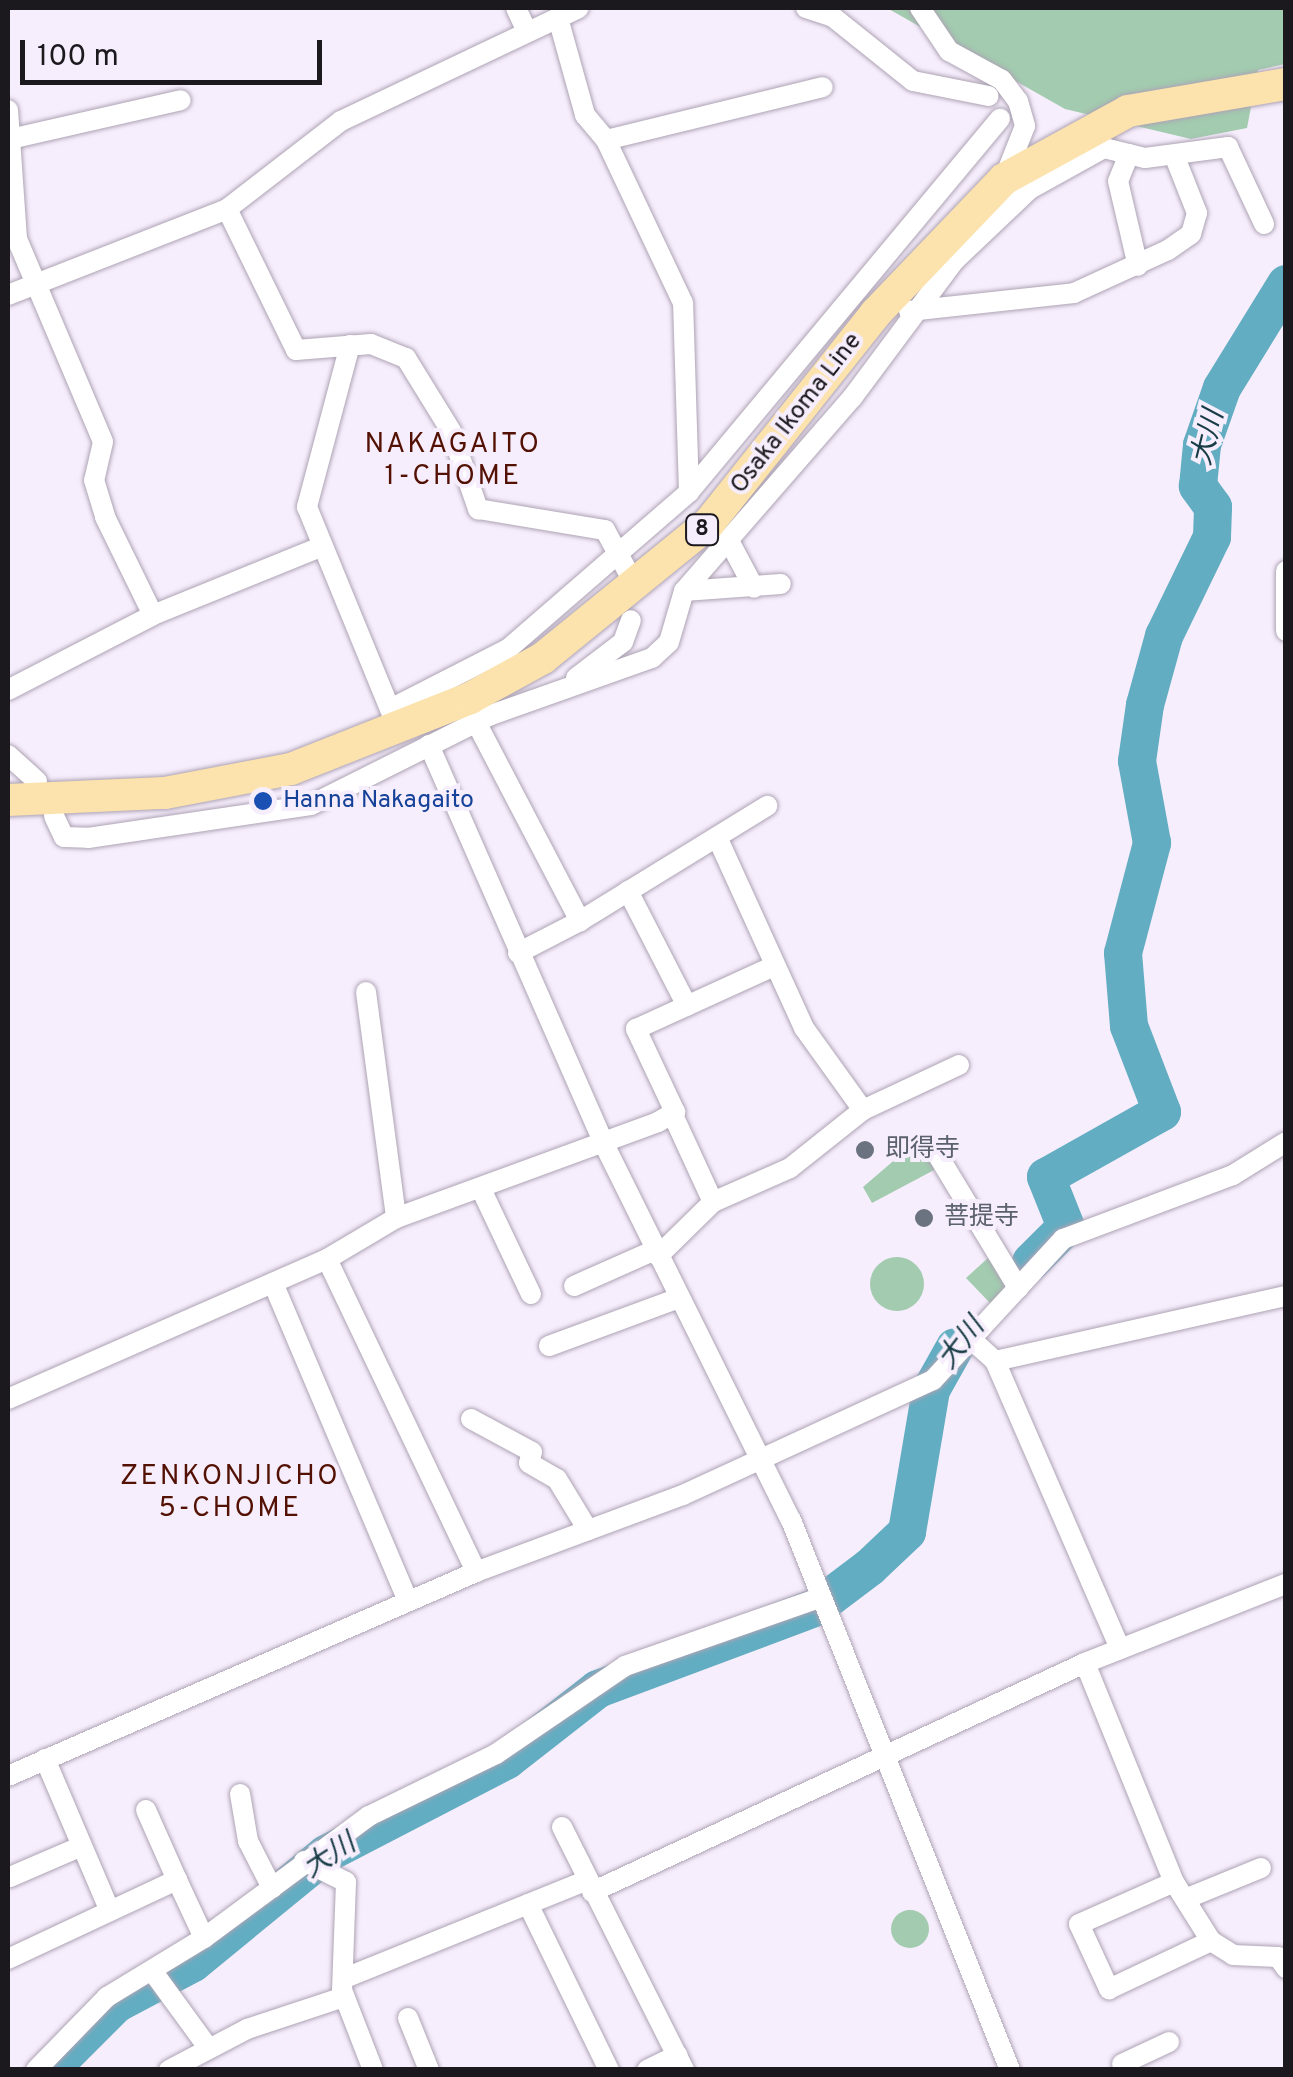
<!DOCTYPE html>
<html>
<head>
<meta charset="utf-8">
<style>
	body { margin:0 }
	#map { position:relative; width:1293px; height:2077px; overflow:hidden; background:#f7eefd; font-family:Overpass,"Noto Sans JP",sans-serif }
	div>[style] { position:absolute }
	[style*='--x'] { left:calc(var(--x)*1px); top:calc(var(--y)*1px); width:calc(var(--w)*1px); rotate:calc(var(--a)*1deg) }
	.green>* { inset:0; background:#a2cbaf }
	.round { border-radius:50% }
	.river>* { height:38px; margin:-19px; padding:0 19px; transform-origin:19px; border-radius:19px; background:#63adc2 }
	.roads { filter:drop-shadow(0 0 2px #ada3b4) drop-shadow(0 0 2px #ada3b4) }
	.minor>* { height:20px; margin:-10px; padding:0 10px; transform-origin:10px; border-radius:10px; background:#fff }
	.primary>* { height:32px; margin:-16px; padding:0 16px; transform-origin:16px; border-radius:16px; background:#fce3ad }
	.dots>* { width:28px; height:28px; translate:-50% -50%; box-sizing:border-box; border:5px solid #f7eefd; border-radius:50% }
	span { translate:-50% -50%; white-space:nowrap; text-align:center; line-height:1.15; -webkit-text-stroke:8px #f7eefd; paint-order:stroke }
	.shield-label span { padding:2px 8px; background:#f7eefd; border:2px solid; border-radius:8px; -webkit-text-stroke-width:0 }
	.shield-label { font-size:22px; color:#1b181e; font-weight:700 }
	.street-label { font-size:25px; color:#1b181e }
	.transit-label { font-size:25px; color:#164399 }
	.left { translate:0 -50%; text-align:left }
	.worship-label { font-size:25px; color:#5b616d }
	.water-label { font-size:28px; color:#183c45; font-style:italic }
	.neighbourhood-label { font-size:28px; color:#531103; letter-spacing:2.5px }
	.frame { position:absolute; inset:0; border:10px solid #1b181e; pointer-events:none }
	.scale { position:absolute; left:20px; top:40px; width:302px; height:45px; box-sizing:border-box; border:5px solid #1b181e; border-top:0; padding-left:12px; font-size:30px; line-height:35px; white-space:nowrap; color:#1b181e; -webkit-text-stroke:8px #f7eefd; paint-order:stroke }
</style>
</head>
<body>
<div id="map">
	<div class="green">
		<i style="clip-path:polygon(887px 8px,1285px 8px,1285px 64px,1258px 70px,1247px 128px,1191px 139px,1065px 109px)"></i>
		<i style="clip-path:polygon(919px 1139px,936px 1169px,872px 1203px,863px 1187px)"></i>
		<i class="round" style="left:870px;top:1257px;width:54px;height:54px"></i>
		<i style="clip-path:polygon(988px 1258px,1011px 1284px,990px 1303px,966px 1278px)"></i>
		<i class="round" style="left:891px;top:1910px;width:38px;height:38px"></i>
	</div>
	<div class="river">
		<i style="--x:1031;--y:1262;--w:49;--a:-45"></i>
		<i style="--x:1066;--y:1227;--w:54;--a:-111.8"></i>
		<i style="--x:1046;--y:1177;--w:133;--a:-29.3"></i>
		<i style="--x:1162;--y:1112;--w:92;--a:-111"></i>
		<i style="--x:1129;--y:1026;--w:73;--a:-94.7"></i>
		<i style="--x:1123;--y:953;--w:114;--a:-75.2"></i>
		<i style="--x:1152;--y:843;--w:83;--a:-100.4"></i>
		<i style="--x:1137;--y:761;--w:57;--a:-81.9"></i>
		<i style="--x:1145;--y:705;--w:72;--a:-74.6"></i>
		<i style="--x:1164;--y:636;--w:110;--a:-64.1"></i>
		<i style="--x:1212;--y:537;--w:30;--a:-88"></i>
		<i style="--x:1213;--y:507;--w:26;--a:-126"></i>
		<i style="--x:1198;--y:486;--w:41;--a:-84.4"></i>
		<i style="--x:1202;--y:445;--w:60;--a:-70.7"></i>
		<i style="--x:1222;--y:388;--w:122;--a:-58.4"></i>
		<i style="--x:50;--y:2070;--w:93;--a:-45"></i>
		<i style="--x:116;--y:2004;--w:87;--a:-28"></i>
		<i style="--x:193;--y:1963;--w:172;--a:-39.3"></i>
		<i style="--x:326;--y:1854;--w:204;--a:-27.4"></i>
		<i style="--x:507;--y:1760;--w:115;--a:-38"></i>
		<i style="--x:598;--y:1689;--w:234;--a:-20.5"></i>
		<i style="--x:817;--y:1607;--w:66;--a:-37"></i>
		<i style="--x:870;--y:1567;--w:51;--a:-43.4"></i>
		<i style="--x:907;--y:1532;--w:144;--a:-80.4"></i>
		<i style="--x:931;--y:1390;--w:49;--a:-60.8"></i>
	</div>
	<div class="roads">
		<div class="minor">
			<i style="--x:516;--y:8;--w:23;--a:65"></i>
			<i style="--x:806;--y:8;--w:28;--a:18"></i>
			<i style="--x:833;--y:17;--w:102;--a:38.7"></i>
			<i style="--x:913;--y:81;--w:77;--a:11.2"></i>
			<i style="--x:920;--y:8;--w:52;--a:56"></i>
			<i style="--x:949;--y:51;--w:60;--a:28.7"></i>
			<i style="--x:1002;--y:80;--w:26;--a:53"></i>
			<i style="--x:1018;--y:101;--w:26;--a:74"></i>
			<i style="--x:1025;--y:126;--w:57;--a:111.6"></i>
			<i style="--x:558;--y:18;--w:101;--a:74.4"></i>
			<i style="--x:585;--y:115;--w:33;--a:50"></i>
			<i style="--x:606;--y:140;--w:223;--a:-13.7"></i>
			<i style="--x:8;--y:110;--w:129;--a:86"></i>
			<i style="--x:17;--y:239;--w:220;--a:67"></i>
			<i style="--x:103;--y:442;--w:39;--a:103"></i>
			<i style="--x:94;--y:480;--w:39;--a:73"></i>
			<i style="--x:105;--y:517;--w:109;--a:63.9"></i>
			<i style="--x:10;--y:139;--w:175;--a:-12.8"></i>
			<i style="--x:1129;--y:154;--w:29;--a:112"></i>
			<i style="--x:1118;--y:181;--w:87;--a:76.8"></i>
			<i style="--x:227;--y:209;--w:157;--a:63.9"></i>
			<i style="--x:296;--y:350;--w:75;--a:-4.6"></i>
			<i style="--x:371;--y:344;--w:38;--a:22"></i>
			<i style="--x:406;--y:358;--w:86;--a:58.3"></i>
			<i style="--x:451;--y:431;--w:83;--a:70.9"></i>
			<i style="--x:478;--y:509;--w:129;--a:9.4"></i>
			<i style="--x:605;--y:530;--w:48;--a:61.3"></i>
			<i style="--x:8;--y:295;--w:235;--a:-21.4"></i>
			<i style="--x:227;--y:209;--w:144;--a:-37.7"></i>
			<i style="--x:341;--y:121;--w:263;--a:-25.4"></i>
			<i style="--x:909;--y:311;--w:166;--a:-6.2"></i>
			<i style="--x:1074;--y:293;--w:103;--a:-24.6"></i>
			<i style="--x:1168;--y:250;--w:28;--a:-35"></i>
			<i style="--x:1191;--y:234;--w:22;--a:-74"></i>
			<i style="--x:1197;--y:213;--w:62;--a:-111.6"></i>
			<i style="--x:350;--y:345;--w:168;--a:104.9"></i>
			<i style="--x:307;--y:507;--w:227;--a:67.7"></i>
			<i style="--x:689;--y:492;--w:486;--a:-50.2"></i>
			<i style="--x:728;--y:539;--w:55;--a:62"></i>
			<i style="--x:1286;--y:571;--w:60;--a:90"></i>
			<i style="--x:684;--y:591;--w:97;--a:-4.1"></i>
			<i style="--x:576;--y:678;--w:59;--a:-37.5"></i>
			<i style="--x:623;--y:642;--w:23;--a:-70"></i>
			<i style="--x:8;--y:690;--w:163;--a:-27.3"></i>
			<i style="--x:153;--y:615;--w:178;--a:-22.1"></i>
			<i style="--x:396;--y:706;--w:126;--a:-27"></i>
			<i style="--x:508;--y:649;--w:240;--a:-40.9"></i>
			<i style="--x:689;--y:492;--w:189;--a:-91.8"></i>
			<i style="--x:683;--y:303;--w:180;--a:-115.3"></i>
			<i style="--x:476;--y:722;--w:225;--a:62.4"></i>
			<i style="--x:580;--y:921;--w:220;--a:-31.6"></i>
			<i style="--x:429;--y:745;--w:433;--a:66.3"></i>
			<i style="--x:603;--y:1142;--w:422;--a:63.6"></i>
			<i style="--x:791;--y:1520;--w:592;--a:68.29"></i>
			<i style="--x:8;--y:755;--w:39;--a:42"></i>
			<i style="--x:54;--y:816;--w:23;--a:65"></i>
			<i style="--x:64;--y:837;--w:24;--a:2"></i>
			<i style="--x:88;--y:838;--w:225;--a:-8.4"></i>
			<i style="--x:311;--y:805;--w:201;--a:-26.6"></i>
			<i style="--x:491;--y:715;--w:171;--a:-19.5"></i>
			<i style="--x:652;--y:658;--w:23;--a:-43"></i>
			<i style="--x:669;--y:642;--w:53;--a:-73.6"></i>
			<i style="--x:684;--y:591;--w:256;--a:-49"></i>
			<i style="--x:852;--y:398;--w:171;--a:-53.3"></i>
			<i style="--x:954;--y:261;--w:105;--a:-43.5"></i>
			<i style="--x:1030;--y:189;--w:85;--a:-29"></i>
			<i style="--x:1104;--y:148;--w:42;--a:13.7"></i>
			<i style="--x:1145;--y:158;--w:84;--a:-7.5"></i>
			<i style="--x:1228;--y:147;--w:85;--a:64.9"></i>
			<i style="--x:717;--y:837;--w:210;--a:65.5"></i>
			<i style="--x:804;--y:1028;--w:101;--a:54.3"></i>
			<i style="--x:628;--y:891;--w:129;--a:62.8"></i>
			<i style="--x:518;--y:953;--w:70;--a:-27.3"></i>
			<i style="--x:366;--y:992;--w:228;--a:82.4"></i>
			<i style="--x:672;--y:1113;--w:98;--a:65.3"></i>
			<i style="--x:937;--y:1154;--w:157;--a:58.8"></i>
			<i style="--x:482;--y:1191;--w:114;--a:64.6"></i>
			<i style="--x:658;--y:1256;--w:77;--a:-44.5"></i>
			<i style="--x:713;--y:1202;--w:84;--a:-23.8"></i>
			<i style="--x:790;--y:1168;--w:93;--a:-38.5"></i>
			<i style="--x:863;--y:1110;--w:106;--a:-25.1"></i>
			<i style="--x:327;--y:1259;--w:347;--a:64.5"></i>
			<i style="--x:273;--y:1283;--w:345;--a:67"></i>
			<i style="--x:574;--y:1286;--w:89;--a:-24"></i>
			<i style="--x:973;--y:1341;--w:30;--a:42"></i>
			<i style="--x:995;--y:1361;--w:298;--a:-12.6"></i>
			<i style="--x:549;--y:1346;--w:139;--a:-20.3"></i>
			<i style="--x:995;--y:1361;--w:314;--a:66.5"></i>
			<i style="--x:8;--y:1399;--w:348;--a:-23.7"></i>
			<i style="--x:327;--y:1259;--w:80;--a:-30.7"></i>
			<i style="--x:396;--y:1218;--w:279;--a:-20.1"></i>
			<i style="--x:658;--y:1122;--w:20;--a:-30"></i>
			<i style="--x:675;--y:1112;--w:92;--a:-115.2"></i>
			<i style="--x:636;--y:1029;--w:152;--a:-24.5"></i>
			<i style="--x:471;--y:1419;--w:69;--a:28.4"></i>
			<i style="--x:532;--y:1452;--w:11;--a:105"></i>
			<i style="--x:529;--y:1463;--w:32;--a:30"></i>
			<i style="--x:557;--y:1479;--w:60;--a:58.7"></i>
			<i style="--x:1085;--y:1663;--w:236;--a:67.9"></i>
			<i style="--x:1174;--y:1882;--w:70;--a:57.9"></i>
			<i style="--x:1211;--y:1941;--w:26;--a:32"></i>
			<i style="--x:1233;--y:1955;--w:45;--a:2.5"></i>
			<i style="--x:1278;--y:1957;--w:14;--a:54"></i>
			<i style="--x:45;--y:1759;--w:163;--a:66.9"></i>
			<i style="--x:8;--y:1776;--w:511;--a:-23.55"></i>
			<i style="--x:476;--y:1572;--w:221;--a:-20.4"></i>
			<i style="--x:683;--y:1495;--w:275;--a:-24.7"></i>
			<i style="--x:933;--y:1380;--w:192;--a:-47.3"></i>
			<i style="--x:1063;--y:1239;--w:182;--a:-20.6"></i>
			<i style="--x:1233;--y:1175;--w:62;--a:-31.9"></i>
			<i style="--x:240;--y:1794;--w:48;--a:80.3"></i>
			<i style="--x:248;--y:1841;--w:53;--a:62.9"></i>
			<i style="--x:146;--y:1810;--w:77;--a:66.1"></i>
			<i style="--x:562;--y:1827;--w:272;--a:63.3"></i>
			<i style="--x:304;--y:1861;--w:47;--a:26.6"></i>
			<i style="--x:346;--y:1882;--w:108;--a:92.1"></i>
			<i style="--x:342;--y:1990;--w:86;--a:68.8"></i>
			<i style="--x:10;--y:1877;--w:78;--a:-23.3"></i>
			<i style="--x:1174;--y:1882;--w:104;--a:156.1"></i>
			<i style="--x:1079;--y:1924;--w:72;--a:65.2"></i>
			<i style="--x:1109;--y:1989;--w:113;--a:-25.2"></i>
			<i style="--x:592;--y:1892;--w:544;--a:-24.92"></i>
			<i style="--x:1085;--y:1663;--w:216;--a:-21.5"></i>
			<i style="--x:1185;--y:1899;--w:82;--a:-22.2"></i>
			<i style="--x:528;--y:1904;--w:185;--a:64"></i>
			<i style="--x:8;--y:1959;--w:187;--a:-25.1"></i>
			<i style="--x:177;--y:1880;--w:64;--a:65"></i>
			<i style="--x:153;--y:1972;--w:92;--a:53.9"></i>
			<i style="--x:345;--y:1978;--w:261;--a:-22"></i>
			<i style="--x:408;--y:2018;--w:56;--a:68"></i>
			<i style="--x:1122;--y:2064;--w:52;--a:-25.1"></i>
			<i style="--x:36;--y:2070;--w:102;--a:-45.8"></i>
			<i style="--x:107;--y:1997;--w:114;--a:-31.3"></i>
			<i style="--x:204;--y:1938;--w:205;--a:-36.5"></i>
			<i style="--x:369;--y:1816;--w:141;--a:-26"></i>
			<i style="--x:496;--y:1754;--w:156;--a:-34.3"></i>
			<i style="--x:625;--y:1666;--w:206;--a:-19.3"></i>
			<i style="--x:169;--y:2070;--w:88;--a:-27.7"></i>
			<i style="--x:247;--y:2029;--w:102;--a:-18.3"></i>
			<i style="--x:647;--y:2070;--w:34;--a:-26"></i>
		</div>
		<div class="primary">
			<i style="--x:8;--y:800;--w:157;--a:-2.6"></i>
			<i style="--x:165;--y:793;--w:128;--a:-10.8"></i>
			<i style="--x:291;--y:769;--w:193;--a:-21.6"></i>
			<i style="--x:470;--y:698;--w:83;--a:-28.7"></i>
			<i style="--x:543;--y:658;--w:214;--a:-39.1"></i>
			<i style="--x:709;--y:523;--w:268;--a:-51.5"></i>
			<i style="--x:876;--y:313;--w:185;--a:-46.3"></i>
			<i style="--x:1004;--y:179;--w:141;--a:-28.7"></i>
			<i style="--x:1128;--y:111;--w:160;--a:-9.7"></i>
		</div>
	</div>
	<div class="dots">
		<i style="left:263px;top:801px;background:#1a4fb4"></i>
		<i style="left:865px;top:1150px;background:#6b7280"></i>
		<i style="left:924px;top:1218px;background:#6b7280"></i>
	</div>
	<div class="shield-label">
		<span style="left:702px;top:530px">8</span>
	</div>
	<div class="street-label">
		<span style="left:797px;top:414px;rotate:-52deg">Osaka Ikoma Line</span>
	</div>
	<div class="transit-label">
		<span class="left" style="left:283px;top:801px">Hanna Nakagaito</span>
	</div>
	<div class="worship-label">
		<span class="left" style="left:885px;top:1150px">即得寺</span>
		<span class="left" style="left:944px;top:1218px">菩提寺</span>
	</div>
	<div class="water-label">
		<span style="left:1209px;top:438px;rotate:-76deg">大川</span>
		<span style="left:962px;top:1344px;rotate:-52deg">大川</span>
		<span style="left:330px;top:1857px;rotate:-33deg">大川</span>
	</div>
	<div class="neighbourhood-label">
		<span style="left:453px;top:461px">NAKAGAITO<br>1-CHOME</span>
		<span style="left:230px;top:1493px">ZENKONJICHO<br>5-CHOME</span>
	</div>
	<div class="frame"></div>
	<div class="scale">100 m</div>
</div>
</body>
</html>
